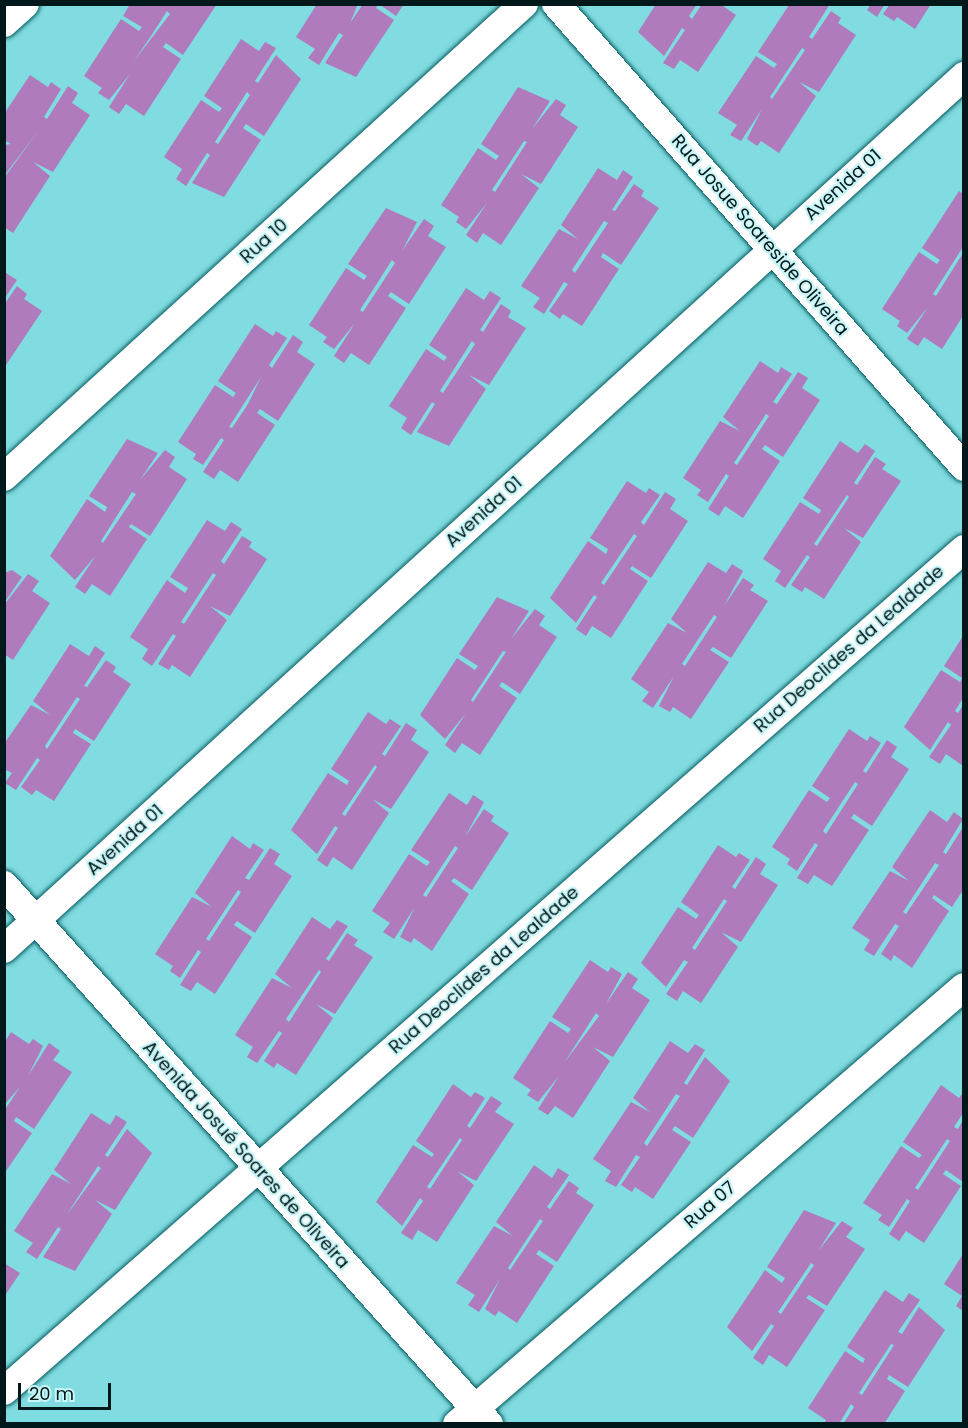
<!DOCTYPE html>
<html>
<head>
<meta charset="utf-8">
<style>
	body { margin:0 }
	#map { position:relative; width:968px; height:1428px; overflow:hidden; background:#80dce1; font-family:Poppins,sans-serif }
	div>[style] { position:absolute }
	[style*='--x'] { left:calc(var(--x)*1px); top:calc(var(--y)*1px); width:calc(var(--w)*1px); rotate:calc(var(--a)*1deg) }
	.building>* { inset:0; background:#af7bbc }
	.roads { filter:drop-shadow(0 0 2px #03595d) drop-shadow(0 0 2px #03595d) }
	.minor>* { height:28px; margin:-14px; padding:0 14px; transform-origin:14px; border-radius:14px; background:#fff }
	span { translate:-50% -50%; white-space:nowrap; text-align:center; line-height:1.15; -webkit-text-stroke:4.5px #caf5f7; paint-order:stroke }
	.street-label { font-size:18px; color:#001819 }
	.frame { position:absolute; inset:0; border:6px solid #001819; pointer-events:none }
	.scale { position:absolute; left:18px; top:1383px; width:93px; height:27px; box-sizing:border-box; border:3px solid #001819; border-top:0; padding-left:8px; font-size:18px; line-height:21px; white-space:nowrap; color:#001819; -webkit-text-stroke:4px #caf5f7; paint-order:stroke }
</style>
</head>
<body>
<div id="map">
	<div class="building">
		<i style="clip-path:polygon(evenodd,130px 4px,217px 4px,183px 55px,166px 43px,163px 47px,181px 59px,144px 116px,126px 104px,119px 114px,109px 107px,130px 74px,109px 100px,98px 93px,102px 88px,84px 76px,121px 19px,139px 31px,142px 27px,123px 16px,130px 4px,167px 11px,170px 14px,134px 61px,151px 36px,167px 11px)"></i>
		<i style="clip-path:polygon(317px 4px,358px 4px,350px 23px,363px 4px,378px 4px,376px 8px,394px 20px,356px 77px,325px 63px,343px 35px,339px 33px,319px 65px,308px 58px,315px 49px,296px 37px)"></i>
		<i style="clip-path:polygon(379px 4px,404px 4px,396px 16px)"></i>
		<i style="clip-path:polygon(656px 4px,697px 4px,689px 16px,692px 19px,702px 4px,720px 4px,736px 15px,698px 72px,680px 60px,674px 69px,663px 63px,685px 30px,682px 28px,664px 56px,638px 32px)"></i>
		<i style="clip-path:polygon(evenodd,815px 4px,830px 4px,809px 37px,812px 39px,831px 11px,841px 18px,838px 23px,856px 35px,819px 92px,799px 82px,816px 96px,779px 153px,761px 141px,757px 146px,747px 139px,762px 109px,741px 141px,730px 135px,737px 125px,718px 113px,756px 56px,774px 68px,777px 64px,758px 52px,789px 5px,815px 4px,802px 48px,805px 50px,772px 99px,770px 97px,802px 48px)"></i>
		<i style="clip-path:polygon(871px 4px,885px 4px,877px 17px,867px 10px)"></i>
		<i style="clip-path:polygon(890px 4px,931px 4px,915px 29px,897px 17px,894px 21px,883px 14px)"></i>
		<i style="clip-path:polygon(evenodd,241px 39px,259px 51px,265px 42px,276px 48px,255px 81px,258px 83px,276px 55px,301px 79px,264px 136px,246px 124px,243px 128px,261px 140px,224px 197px,192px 183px,210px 155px,207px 153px,186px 186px,176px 179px,182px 169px,164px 157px,201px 100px,219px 112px,222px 108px,204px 96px,241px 39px,247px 92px,250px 95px,218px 144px,215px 142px,247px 92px)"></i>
		<i style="clip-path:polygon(30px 75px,48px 87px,51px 82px,61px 89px,44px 117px,47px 119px,68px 86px,78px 93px,72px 103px,90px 115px,53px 172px,33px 162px,50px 176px,13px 233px,4px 227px,4px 178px,39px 130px,4px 176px,4px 145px,11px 144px,4px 140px,4px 114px)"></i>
		<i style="clip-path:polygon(evenodd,518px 87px,550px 101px,532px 129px,556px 99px,566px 105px,560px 115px,578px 127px,541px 184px,521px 174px,539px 188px,501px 245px,483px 233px,477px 243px,466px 235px,487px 203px,466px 229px,456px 222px,459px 217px,441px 205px,478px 148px,496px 160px,499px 156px,481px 144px,518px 87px,524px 141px,527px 142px,495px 192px,492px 190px,524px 141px)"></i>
		<i style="clip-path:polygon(evenodd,598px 168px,617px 180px,623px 170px,633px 177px,612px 210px,615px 211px,634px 184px,644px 191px,641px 196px,659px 208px,621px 265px,603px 253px,601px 257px,619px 269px,582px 326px,563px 314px,560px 319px,549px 311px,568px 284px,564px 282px,544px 314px,533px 307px,540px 298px,521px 286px,559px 229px,578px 239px,561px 225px,598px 168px,604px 221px,608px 223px,575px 273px,572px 270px,604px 221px)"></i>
		<i style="clip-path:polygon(959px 191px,963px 194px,963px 247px,933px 294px,936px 296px,963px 253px,963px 316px,942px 349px,924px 337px,918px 346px,907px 339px,928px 307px,907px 333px,897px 326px,900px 321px,882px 309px,919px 252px,937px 264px,940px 260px,922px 248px)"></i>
		<i style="clip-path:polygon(evenodd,386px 208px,417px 222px,402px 251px,424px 219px,434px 226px,428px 236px,446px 247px,409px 304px,391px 292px,388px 296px,406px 308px,369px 365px,351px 353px,344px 363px,334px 356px,355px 323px,334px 349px,323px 342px,327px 337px,309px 325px,346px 268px,364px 280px,367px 276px,348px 264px,386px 208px,392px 260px,395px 263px,363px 312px,360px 310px,392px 260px)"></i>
		<i style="clip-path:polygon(6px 273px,17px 280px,4px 299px,4px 275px)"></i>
		<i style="clip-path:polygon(17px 286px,27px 294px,24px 299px,42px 311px,4px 368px,4px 305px)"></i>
		<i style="clip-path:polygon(evenodd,466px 288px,484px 300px,490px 291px,501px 298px,480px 330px,483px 332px,501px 304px,511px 311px,508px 317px,526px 328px,489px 385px,469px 375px,486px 389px,449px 446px,417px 432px,435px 404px,432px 402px,411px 435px,401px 428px,407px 418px,389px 406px,426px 349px,444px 361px,447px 357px,429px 345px,466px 288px,472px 341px,475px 344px,443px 393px,440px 391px,472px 341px)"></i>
		<i style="clip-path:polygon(evenodd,255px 324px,273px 336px,276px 331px,287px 338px,269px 365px,272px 368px,293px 335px,303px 342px,297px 352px,315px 364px,278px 421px,260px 409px,257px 413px,275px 425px,238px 482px,220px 470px,214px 479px,203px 472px,224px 440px,221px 438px,203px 465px,193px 459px,196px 454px,178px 442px,215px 385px,233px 397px,236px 393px,218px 381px,255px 324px,261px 377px,248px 404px,232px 428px,229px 427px,261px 377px)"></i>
		<i style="clip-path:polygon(evenodd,760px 361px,778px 373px,781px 367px,792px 374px,773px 402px,777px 404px,798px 372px,808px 378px,802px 388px,820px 400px,783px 457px,765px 445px,762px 449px,780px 461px,743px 518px,725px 506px,719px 516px,708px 509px,729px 476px,726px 474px,708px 502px,697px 495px,701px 490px,683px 478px,720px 421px,740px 431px,723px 417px,760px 361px,766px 414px,769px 416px,737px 465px,734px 463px,766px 414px)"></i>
		<i style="clip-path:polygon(evenodd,127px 439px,158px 453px,140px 480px,165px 450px,175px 457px,169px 467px,187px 479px,150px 536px,131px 524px,129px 527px,147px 539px,110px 596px,92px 584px,85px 594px,75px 587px,96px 555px,75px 580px,50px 556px,87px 499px,105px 512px,107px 507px,89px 496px,127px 439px,132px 492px,136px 494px,103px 543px,101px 541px,132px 492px)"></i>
		<i style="clip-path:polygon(evenodd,840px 441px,858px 453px,865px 444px,875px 451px,854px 483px,857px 485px,875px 457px,886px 464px,882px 469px,901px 481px,863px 538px,844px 528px,861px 542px,824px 599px,805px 587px,802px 592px,791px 585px,810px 557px,807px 555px,785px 588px,775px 581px,781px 571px,763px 559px,800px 502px,819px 514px,821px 510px,803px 498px,840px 441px,847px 495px,849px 497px,817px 546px,814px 544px,847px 495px)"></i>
		<i style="clip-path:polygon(evenodd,627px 481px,646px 493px,649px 488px,660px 495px,641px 522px,644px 525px,665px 492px,676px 499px,670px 509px,688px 521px,651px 578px,632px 566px,630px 569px,648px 581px,611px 638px,592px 626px,586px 636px,576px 629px,597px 597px,594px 595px,576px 623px,550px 598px,588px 541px,606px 554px,608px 549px,590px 538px,627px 481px,634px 534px,637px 536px,604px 585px,601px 583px,634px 534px)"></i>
		<i style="clip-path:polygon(evenodd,207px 520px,225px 531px,231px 522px,242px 529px,221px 561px,224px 564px,242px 536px,252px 542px,249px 547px,267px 559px,230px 616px,210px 606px,227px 620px,190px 677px,172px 665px,169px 670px,158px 664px,176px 636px,173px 634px,152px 666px,142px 659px,148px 649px,130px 637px,167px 580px,185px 593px,188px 588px,170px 577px,207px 520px,213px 573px,216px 575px,184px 624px,181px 622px,213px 573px)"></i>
		<i style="clip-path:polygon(evenodd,708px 562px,726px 573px,732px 564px,743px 571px,724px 606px,743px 578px,754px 585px,750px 590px,768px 601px,731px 658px,713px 647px,710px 650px,729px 662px,691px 719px,673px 707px,670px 712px,659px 706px,674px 676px,653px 708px,642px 701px,649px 692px,631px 679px,668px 623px,687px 633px,671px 619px,708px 562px,714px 615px,717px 617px,685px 666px,682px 664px,714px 615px)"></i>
		<i style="clip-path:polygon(12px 570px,22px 577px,4px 603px,4px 573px)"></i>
		<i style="clip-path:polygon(28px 574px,39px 581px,32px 591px,50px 603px,13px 660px,4px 654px,4px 605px)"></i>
		<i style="clip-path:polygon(evenodd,497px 597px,529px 611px,511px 639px,535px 609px,545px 616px,539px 625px,557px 637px,520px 694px,502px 682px,499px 686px,517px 698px,480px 755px,462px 743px,455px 753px,445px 745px,466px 713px,445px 739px,420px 715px,457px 658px,475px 670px,478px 666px,459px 654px,497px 597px,503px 651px,506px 652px,473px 702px,471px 700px,503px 651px)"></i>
		<i style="clip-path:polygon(963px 636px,963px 698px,955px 711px,958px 713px,963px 705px,963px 766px,946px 754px,940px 764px,929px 757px,951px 725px,948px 722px,930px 750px,904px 727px,941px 670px,960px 682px,962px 678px,944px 666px)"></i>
		<i style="clip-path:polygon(evenodd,70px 644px,89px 656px,95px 646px,105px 653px,84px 686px,87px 687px,106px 660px,116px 667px,113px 672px,131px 684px,94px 741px,75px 729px,73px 733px,91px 744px,54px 801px,36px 790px,32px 795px,21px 787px,40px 760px,37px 758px,16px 790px,5px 783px,12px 773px,4px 769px,4px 744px,31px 705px,50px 715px,33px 701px,70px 644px,77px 697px,80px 699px,47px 749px,45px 746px,77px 697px)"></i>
		<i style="clip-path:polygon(evenodd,368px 712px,386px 724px,390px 719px,401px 726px,382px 754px,385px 756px,406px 723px,417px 730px,411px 740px,429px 752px,391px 809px,372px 799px,389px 813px,352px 870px,333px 857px,327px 867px,317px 860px,338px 828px,335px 826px,317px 854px,291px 830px,328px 773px,347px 785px,349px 781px,331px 769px,368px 712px,375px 765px,377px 767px,345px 816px,342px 814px,375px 765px)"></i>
		<i style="clip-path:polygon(evenodd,849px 729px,867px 741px,870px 736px,881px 743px,863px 771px,866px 773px,887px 740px,897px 747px,891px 757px,909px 769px,872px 826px,854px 814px,851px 818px,869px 830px,832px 886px,814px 875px,808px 884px,797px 878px,818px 845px,815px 843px,797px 871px,787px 864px,790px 859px,772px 847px,809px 790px,827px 802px,830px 798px,812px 786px,849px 729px,855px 782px,858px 784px,826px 834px,823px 831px,855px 782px)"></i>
		<i style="clip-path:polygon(evenodd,449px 793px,467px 805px,473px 795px,484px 802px,465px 837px,484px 809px,494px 816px,491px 821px,509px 833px,472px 890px,454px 878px,451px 881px,469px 894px,432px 951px,414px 938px,411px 943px,400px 937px,415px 907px,394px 939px,383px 932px,390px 923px,372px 911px,409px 854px,427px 866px,430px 862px,411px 850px,449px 793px,455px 846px,458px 848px,426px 897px,423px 895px,455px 846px)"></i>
		<i style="clip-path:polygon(evenodd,930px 810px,947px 822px,954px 812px,963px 819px,943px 852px,946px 854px,963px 827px,963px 890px,952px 907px,934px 895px,932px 898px,949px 911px,912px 968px,894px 955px,891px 961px,881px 954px,899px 926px,895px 924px,874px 956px,864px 950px,870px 940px,852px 928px,890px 871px,909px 881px,892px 867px,930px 810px,935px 863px,939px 865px,906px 914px,903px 912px,935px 863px)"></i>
		<i style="clip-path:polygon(evenodd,232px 836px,250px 849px,253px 843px,264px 850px,245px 878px,249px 880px,270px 848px,280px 854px,274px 864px,292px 876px,255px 933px,237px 921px,234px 925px,252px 937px,215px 994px,197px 982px,191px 991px,180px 985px,201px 952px,198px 950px,180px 978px,170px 971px,173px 966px,155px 954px,192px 897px,212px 907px,195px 893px,232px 836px,238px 890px,241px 892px,209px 941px,206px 939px,238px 890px)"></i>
		<i style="clip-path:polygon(evenodd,718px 845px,736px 857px,739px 853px,750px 860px,732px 887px,735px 889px,756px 857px,766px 864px,760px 874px,778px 885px,741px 942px,721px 932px,738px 947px,701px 1003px,683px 991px,677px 1001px,666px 994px,688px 962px,684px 960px,666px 987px,641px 963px,678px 907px,696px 919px,699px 915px,681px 902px,718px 845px,724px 899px,727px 901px,695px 950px,692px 948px,724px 899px)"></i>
		<i style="clip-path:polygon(evenodd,312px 917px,330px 929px,337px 920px,348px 926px,326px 959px,329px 961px,347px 933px,358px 940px,354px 945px,373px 957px,335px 1014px,316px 1004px,333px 1018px,296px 1075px,277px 1063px,274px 1068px,264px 1061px,282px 1033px,279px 1031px,257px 1063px,247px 1057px,253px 1047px,235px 1035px,272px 978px,292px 988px,275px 974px,312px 917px,319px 970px,321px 972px,289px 1022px,286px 1019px,319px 970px)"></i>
		<i style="clip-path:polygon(evenodd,590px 960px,608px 972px,611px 967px,622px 974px,606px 1004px,628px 972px,638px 979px,632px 988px,650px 1000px,613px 1057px,593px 1047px,610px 1061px,573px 1118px,555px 1106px,548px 1115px,538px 1109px,559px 1076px,538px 1102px,527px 1095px,531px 1090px,513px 1078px,550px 1021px,568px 1033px,571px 1029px,552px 1017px,590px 960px,596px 1013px,599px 1016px,564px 1063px,596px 1013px)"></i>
		<i style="clip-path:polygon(11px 1032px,29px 1044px,33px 1039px,43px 1046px,28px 1076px,49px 1043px,60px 1051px,53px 1060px,72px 1072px,34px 1129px,16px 1117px,14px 1121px,32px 1133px,4px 1174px,4px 1111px,20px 1087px,4px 1105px,4px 1043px)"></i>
		<i style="clip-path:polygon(evenodd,670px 1041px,688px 1053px,695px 1044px,705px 1050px,684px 1083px,687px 1085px,705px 1057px,730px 1081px,693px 1138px,675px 1126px,672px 1130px,691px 1142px,653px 1199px,635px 1187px,632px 1192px,621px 1185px,640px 1157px,636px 1155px,616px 1187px,605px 1181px,611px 1171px,593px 1159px,631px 1102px,650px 1112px,633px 1098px,670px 1041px,676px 1094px,680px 1096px,647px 1146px,644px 1143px,676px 1094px)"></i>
		<i style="clip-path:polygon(evenodd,453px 1084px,471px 1097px,475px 1092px,485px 1098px,467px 1126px,470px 1128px,491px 1096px,502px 1103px,495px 1112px,514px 1124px,476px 1181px,457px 1171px,474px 1185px,437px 1242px,418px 1230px,412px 1240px,401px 1233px,423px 1201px,420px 1198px,402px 1226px,376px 1202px,413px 1145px,432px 1157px,434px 1154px,416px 1141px,453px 1084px,460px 1138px,462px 1140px,430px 1189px,427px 1187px,460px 1138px)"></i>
		<i style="clip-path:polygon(evenodd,941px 1085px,959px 1098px,963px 1093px,963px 1113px,954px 1127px,958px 1129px,963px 1120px,963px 1182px,946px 1170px,943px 1174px,961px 1186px,924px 1243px,906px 1231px,899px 1241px,889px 1234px,910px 1201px,907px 1199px,889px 1227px,878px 1220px,882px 1215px,863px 1203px,901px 1146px,919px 1158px,922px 1155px,903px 1142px,941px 1085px,947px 1139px,950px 1141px,918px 1190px,915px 1188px,947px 1139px)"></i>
		<i style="clip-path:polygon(evenodd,91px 1113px,110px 1125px,116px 1115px,127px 1122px,105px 1155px,108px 1157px,127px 1129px,152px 1153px,115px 1210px,95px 1200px,112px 1214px,75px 1271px,43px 1257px,61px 1229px,58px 1227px,37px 1259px,26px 1252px,33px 1243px,14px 1231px,52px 1174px,71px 1184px,54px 1170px,91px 1113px,98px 1166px,101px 1168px,66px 1216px,98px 1166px)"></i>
		<i style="clip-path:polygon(evenodd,534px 1165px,552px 1178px,558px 1168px,569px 1175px,547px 1207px,550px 1209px,569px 1181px,579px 1188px,576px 1193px,594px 1205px,557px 1262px,539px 1250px,536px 1254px,554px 1266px,517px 1323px,499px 1311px,495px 1316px,485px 1309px,500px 1279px,479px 1312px,468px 1305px,475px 1295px,456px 1283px,494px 1226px,513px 1236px,496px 1222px,534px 1165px,540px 1219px,543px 1221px,510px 1270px,508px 1268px,540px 1219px)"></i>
		<i style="clip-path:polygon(evenodd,804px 1210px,836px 1223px,818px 1251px,842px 1221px,853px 1228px,846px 1237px,865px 1249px,827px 1306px,809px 1295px,806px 1298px,825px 1310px,787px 1367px,769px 1355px,763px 1365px,753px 1358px,774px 1326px,771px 1324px,752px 1351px,727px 1327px,765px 1270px,782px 1283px,785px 1278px,767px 1267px,804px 1210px,811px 1263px,814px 1265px,781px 1314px,778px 1312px,811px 1263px)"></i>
		<i style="clip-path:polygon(963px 1254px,963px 1311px,956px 1306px,962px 1296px,944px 1284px)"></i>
		<i style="clip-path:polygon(4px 1263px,20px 1273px,4px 1297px)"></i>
		<i style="clip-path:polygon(evenodd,885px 1290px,903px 1302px,909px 1293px,920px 1300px,898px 1332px,902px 1334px,919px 1307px,945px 1330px,908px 1387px,889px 1375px,887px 1379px,905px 1391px,884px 1424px,843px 1424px,854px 1407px,851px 1404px,839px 1424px,824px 1424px,826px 1420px,808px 1408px,845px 1351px,863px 1363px,865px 1359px,847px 1347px,885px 1290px,891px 1344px,894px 1345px,862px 1395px,859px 1393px,891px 1344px)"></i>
	</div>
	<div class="roads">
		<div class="minor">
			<i style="--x:556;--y:4;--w:617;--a:48.61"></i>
			<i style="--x:4;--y:23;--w:28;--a:-42"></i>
			<i style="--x:4;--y:477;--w:703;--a:-42.29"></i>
			<i style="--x:4;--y:885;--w:725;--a:48.02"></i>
			<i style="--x:4;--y:949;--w:1298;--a:-42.28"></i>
			<i style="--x:4;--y:1391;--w:1277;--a:-41.25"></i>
			<i style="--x:457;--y:1424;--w:669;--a:-40.76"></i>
		</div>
	</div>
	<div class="street-label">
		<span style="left:843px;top:185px;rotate:-42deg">Avenida 01</span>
		<span style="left:760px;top:235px;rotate:49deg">Rua Josue Soareside Oliveira</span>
		<span style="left:264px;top:241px;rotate:-42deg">Rua 10</span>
		<span style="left:484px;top:512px;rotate:-42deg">Avenida 01</span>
		<span style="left:849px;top:649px;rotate:-41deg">Rua Deoclides da Lealdade</span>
		<span style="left:125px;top:840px;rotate:-42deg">Avenida 01</span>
		<span style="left:484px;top:970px;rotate:-41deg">Rua Deoclides da Lealdade</span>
		<span style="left:246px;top:1155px;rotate:48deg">Avenida Josué Soares de Oliveira</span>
		<span style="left:710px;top:1205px;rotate:-41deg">Rua 07</span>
	</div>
	<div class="frame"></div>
	<div class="scale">20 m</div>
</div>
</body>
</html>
